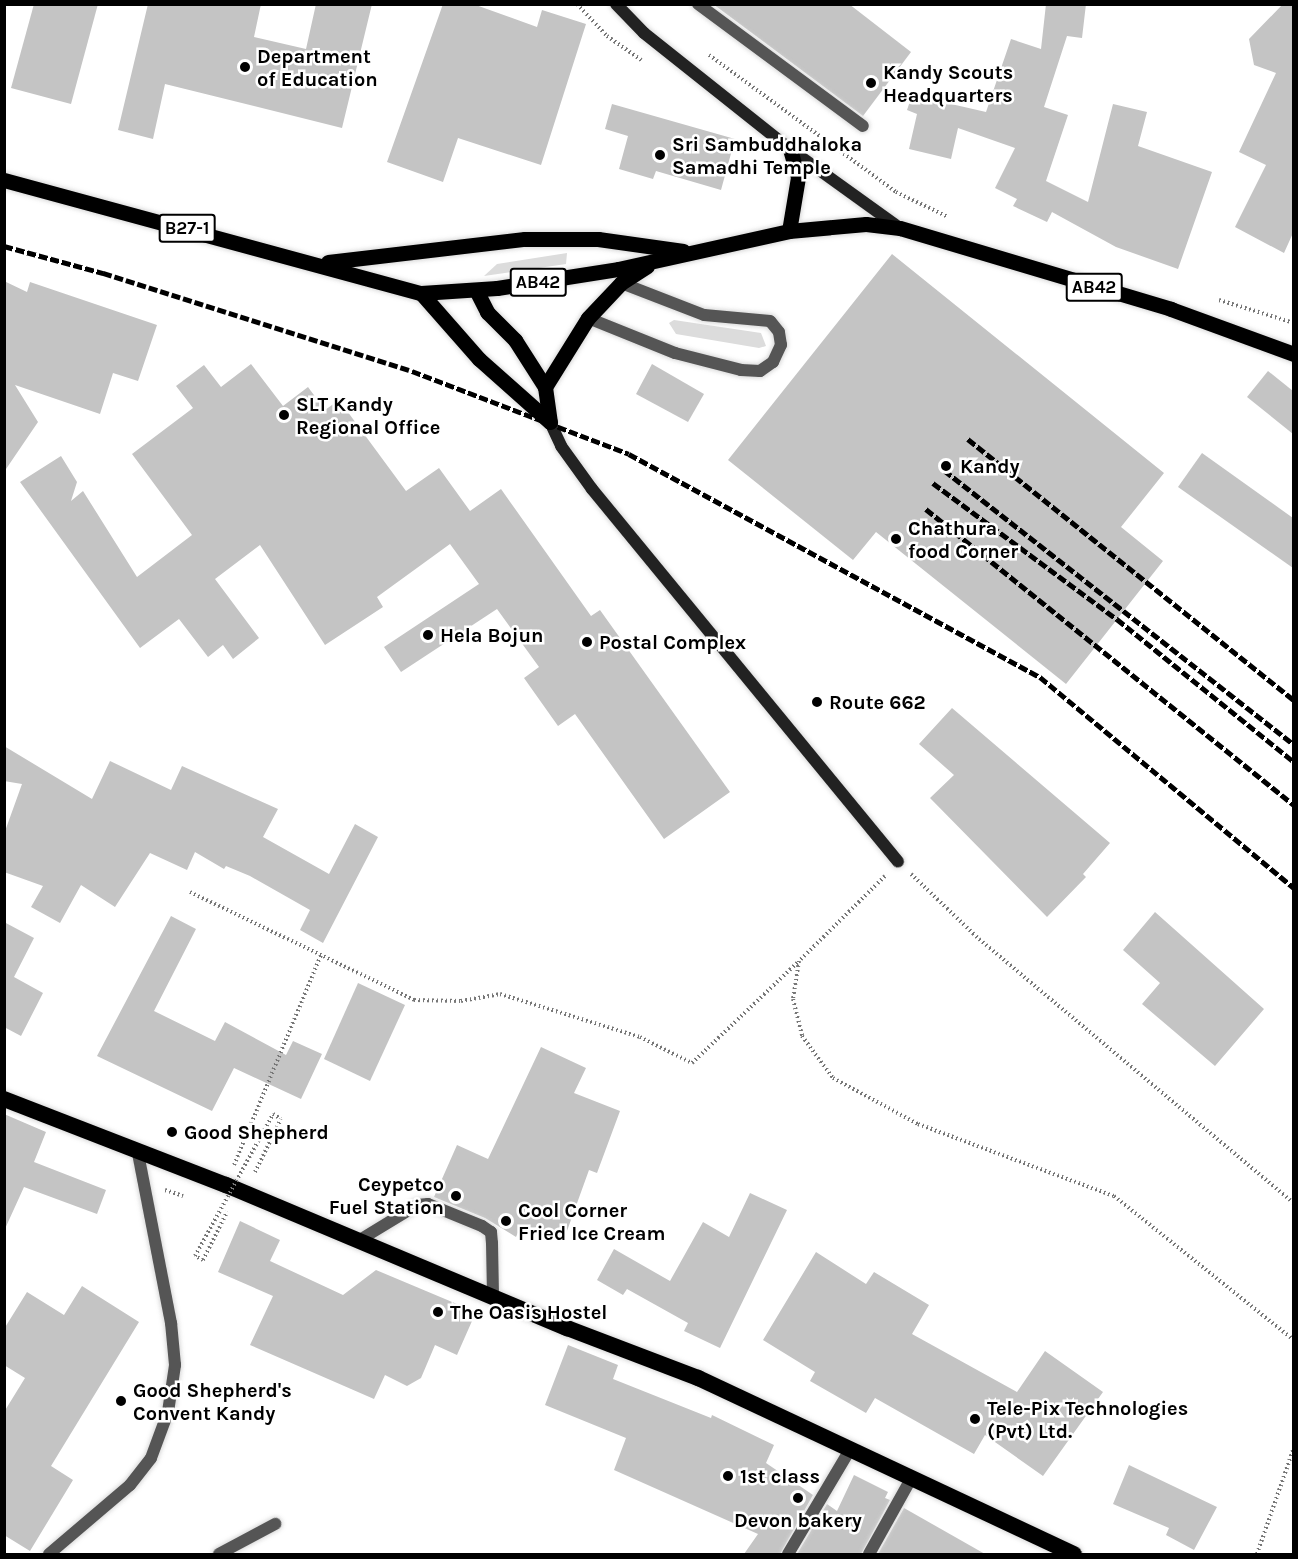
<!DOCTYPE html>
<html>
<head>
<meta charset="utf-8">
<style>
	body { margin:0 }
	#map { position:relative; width:1298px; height:1559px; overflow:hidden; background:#fff; font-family:Karla,sans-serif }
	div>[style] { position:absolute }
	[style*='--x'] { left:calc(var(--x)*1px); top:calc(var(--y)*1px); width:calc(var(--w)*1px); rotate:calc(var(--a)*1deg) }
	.green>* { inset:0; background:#dcdcdc }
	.building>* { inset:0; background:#c4c4c4 }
	.path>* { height:4px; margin-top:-2px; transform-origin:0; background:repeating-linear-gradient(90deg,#777 0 1.5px,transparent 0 4.5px) }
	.roads { filter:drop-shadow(0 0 2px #dbdbdb) drop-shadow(0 0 2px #dbdbdb) }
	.service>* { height:12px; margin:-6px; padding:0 6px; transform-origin:6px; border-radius:6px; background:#555 }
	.minor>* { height:12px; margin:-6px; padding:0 6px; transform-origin:6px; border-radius:6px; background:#555 }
	.secondary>* { height:12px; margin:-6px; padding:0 6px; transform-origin:6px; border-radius:6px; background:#222 }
	.primary>* { height:15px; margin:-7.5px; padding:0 7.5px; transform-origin:7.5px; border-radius:7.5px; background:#000 }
	.trunk>* { height:16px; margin:-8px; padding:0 8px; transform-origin:8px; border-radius:8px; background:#000 }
	.rail>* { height:4.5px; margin-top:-2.25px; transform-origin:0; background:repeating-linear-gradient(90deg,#000 0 9px,transparent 0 12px) }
	.path-bridge>* { height:4px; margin-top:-2px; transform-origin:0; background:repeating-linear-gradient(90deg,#777 0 1.5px,transparent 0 4.5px) }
	.dots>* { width:16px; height:16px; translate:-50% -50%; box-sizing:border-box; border:3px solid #fff; border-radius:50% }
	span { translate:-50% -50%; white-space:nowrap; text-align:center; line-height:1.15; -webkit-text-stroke:5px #fff; paint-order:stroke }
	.shield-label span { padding:2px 4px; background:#fff; border:2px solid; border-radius:4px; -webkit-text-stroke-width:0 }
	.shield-label { font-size:18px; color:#000; font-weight:700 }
	.poi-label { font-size:20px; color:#000; font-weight:700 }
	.left { translate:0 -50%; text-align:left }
	.right { translate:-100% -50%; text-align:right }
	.frame { position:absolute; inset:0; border:6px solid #000; pointer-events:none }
</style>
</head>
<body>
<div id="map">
	<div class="green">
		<i style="clip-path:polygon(567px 253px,566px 264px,484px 276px,497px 264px)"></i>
		<i style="clip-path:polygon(674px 320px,761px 333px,766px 346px,759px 348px,676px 334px,669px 323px)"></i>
	</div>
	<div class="building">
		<i style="clip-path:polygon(34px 4px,98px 4px,71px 104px,11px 88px)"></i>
		<i style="clip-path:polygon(148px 4px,261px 4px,254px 37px,306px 49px,316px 4px,372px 4px,342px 128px,165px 84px,153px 139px,118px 130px)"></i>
		<i style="clip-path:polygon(443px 4px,473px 4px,537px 27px,542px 10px,586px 24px,541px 165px,458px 138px,443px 182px,387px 162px)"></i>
		<i style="clip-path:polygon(713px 4px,849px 4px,911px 52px,863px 116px)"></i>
		<i style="clip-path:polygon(1046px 4px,1086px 4px,1082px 38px,1067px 36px,1044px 107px,1068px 115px,1046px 181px,1088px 202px,1113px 104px,1147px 112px,1138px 146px,1212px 172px,1178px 269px,1116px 247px,1052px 212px,1047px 222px,1013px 206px,1017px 199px,995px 188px,1015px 148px,958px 128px,951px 159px,909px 149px,917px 114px,907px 110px,912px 95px,986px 112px,1011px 39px,1041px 49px)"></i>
		<i style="clip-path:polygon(1283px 4px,1293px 4px,1293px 233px,1284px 253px,1235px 227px,1266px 165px,1239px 152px,1276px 73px,1254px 65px,1249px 39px)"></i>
		<i style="clip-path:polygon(612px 104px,735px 139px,721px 190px,656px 171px,653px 179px,619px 169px,628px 136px,605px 129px)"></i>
		<i style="clip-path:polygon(892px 254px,1164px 473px,1121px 527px,1163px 561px,1066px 684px,876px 532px,853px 560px,728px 460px)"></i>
		<i style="clip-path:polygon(4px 281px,27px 292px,30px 282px,157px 325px,138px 381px,113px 373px,100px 414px,15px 385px,38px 422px,4px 472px)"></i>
		<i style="clip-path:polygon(251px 364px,283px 406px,308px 387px,325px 410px,339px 400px,406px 491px,439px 468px,470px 511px,501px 489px,591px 616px,600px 610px,730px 792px,664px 839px,575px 714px,558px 726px,524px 678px,539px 667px,497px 609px,401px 672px,384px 647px,479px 584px,450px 544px,377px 597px,383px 607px,325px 645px,260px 545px,215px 579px,259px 638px,233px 659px,223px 645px,208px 657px,179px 619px,140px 648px,20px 482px,61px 456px,77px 482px,71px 501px,83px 491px,137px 577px,192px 535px,132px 454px,193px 408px,176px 386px,204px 365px,221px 387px)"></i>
		<i style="clip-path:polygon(652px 364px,704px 394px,688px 422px,636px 394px)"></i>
		<i style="clip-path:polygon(1268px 371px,1293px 391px,1293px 434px,1247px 397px)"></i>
		<i style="clip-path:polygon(1202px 453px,1293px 518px,1293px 568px,1178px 487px)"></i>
		<i style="clip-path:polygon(952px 708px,1110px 843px,1083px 874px,1086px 877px,1047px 917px,930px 798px,954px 775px,919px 744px)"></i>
		<i style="clip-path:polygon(4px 746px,92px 799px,110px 761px,171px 790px,182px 766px,278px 809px,263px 837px,329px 874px,355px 824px,378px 837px,323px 943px,300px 930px,310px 910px,250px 876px,226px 866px,224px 869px,195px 852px,187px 870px,150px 853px,115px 907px,81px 885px,60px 923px,31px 907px,43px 886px,4px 872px,4px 834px,22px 784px,4px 781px)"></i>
		<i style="clip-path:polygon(1155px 912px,1264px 1009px,1215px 1066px,1142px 1004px,1160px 983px,1123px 950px)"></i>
		<i style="clip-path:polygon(171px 916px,196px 929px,154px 1011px,215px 1041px,225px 1022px,286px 1055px,293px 1041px,322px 1054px,301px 1099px,234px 1068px,212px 1111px,97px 1056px)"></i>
		<i style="clip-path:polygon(4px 922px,34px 938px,14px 977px,43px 993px,21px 1036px,4px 1027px)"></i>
		<i style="clip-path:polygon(358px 983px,405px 1005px,370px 1081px,324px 1059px)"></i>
		<i style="clip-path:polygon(541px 1047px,586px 1068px,574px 1093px,620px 1111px,597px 1173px,589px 1170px,563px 1242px,521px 1226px,516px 1237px,485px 1218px,434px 1197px,457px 1145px,488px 1159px)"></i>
		<i style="clip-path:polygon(4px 1114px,46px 1132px,34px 1162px,106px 1190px,97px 1214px,24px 1187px,4px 1231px)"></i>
		<i style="clip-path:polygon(750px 1193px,787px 1210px,720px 1348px,684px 1331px,688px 1323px,627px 1289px,623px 1295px,597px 1280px,614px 1249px,670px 1281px,703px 1222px,729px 1237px)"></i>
		<i style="clip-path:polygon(240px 1221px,280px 1240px,270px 1261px,343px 1295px,376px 1270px,476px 1312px,457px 1355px,435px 1345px,421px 1378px,407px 1386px,385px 1375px,374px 1399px,250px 1345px,273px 1296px,218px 1272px)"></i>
		<i style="clip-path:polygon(816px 1252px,866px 1284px,874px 1272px,929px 1305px,912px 1334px,1017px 1392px,1045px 1351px,1103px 1392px,1043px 1476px,985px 1435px,974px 1454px,875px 1398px,866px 1413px,810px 1381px,815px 1372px,763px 1340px)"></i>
		<i style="clip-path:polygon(82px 1286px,139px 1322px,51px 1466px,73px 1480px,30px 1551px,4px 1535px,4px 1412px,25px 1378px,4px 1365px,4px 1329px,27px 1292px,64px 1315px)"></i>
		<i style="clip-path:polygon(568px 1345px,618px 1365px,613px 1379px,711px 1418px,712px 1415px,774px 1445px,766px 1463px,813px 1495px,780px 1554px,744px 1554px,758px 1534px,614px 1470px,626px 1438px,545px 1405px)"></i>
		<i style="clip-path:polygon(1129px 1465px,1217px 1507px,1194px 1550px,1166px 1535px,1169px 1528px,1113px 1504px)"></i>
		<i style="clip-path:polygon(854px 1475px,888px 1492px,885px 1498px,890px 1500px,861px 1554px,797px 1554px,827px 1504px,837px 1511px)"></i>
		<i style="clip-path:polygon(904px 1508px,985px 1554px,878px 1554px)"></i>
	</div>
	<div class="path">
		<i style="--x:577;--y:4;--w:44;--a:46.8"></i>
		<i style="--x:607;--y:36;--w:42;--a:35.2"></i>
		<i style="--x:709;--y:55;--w:232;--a:36.2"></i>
		<i style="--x:896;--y:192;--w:58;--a:25.7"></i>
		<i style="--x:1219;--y:300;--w:78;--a:17"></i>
		<i style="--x:911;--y:874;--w:94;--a:43.7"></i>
		<i style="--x:979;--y:939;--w:411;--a:40"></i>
		<i style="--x:885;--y:876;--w:121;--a:135.3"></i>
		<i style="--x:799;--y:961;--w:38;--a:99"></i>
		<i style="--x:793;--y:999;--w:38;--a:76"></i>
		<i style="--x:802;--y:1036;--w:52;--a:53.6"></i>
		<i style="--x:833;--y:1078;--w:97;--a:28.4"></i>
		<i style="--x:918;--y:1124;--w:209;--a:20.2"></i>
		<i style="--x:1114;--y:1196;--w:231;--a:38.7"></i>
		<i style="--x:190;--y:892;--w:249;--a:25.7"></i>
		<i style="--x:414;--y:1000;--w:47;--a:1.2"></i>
		<i style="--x:461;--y:1001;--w:40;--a:-10"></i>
		<i style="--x:500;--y:994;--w:146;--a:17.1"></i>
		<i style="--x:640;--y:1037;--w:58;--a:26.6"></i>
		<i style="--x:692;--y:1063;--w:146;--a:-43.6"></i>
		<i style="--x:234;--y:1165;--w:227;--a:-67.5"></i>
		<i style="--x:255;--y:1172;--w:59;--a:-63.9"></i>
		<i style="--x:165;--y:1190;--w:19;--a:18"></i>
		<i style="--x:203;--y:1260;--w:54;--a:-63.4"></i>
		<i style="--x:1257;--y:1554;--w:113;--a:-70.9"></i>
	</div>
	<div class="roads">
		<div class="service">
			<i style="--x:698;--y:4;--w:205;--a:36.5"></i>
			<i style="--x:588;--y:318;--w:94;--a:21.9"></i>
			<i style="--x:675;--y:353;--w:68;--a:14.4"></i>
			<i style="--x:741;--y:370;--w:19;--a:3"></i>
			<i style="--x:760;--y:371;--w:16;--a:-35"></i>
			<i style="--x:773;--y:362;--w:19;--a:-65"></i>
			<i style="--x:781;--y:345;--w:13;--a:-99"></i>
			<i style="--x:779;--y:332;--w:14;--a:-129"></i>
			<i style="--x:770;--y:321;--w:66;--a:-174.8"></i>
			<i style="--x:704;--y:315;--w:89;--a:-158.9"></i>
			<i style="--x:358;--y:1241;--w:69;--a:-31.4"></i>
			<i style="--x:417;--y:1205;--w:11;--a:-5"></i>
			<i style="--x:428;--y:1204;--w:58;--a:22.2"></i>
			<i style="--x:482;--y:1226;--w:11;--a:34"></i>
			<i style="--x:491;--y:1232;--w:11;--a:85"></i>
			<i style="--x:492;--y:1243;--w:54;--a:88.9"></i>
			<i style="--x:49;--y:1554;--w:106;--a:-40.4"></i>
			<i style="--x:130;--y:1485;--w:34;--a:-52"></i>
			<i style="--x:151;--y:1458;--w:49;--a:-69.7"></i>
			<i style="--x:168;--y:1412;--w:48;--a:-81.5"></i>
			<i style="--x:175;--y:1365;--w:42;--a:-95.4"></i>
			<i style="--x:171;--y:1323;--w:173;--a:-101"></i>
			<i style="--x:219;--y:1554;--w:64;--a:-28.2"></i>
			<i style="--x:869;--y:1554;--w:88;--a:-60.8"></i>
		</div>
		<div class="minor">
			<i style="--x:788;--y:1554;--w:123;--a:-59.3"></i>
		</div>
		<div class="secondary">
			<i style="--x:616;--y:4;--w:40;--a:46"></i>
			<i style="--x:644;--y:33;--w:186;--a:38.5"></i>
			<i style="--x:790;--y:149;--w:135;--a:35.7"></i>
			<i style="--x:550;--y:422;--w:26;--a:65"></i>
			<i style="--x:561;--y:446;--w:53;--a:54.2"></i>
			<i style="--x:592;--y:489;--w:482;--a:50.6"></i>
		</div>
		<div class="primary">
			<i style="--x:4;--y:180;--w:432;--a:15.2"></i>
			<i style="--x:421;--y:293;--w:76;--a:-3.8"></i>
			<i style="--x:497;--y:288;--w:122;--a:-8.9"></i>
			<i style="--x:618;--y:269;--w:175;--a:-12.5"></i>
			<i style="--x:789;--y:231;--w:77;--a:-5.2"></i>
			<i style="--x:866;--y:224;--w:34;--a:7"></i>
			<i style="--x:900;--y:228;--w:283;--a:16.6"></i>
			<i style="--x:1171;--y:309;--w:131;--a:20.1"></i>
			<i style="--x:789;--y:231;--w:55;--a:-80.5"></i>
			<i style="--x:798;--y:177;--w:29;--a:-106"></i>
			<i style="--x:328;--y:262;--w:198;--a:-6.7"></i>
			<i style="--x:525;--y:239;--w:73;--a:0"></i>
			<i style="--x:598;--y:239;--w:86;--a:8"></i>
			<i style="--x:476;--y:290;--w:25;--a:63"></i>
			<i style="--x:487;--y:312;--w:40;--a:45"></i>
			<i style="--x:515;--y:340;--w:56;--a:57.4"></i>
			<i style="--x:545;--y:387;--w:35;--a:82"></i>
			<i style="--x:421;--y:293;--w:88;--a:48.7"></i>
			<i style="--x:479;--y:359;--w:95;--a:41.6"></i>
			<i style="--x:545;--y:387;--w:81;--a:-58.1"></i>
			<i style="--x:588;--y:318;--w:48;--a:-46.7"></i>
			<i style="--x:621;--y:283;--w:31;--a:-33"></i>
		</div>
		<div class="trunk">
			<i style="--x:4;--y:1099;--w:238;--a:21.2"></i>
			<i style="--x:226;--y:1185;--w:370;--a:22.8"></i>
			<i style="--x:567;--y:1328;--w:140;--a:20.9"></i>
			<i style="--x:698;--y:1378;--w:415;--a:25.1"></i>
		</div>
	</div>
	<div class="rail">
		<i style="--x:4;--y:246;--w:103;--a:15.3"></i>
		<i style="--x:103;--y:273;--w:324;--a:17.6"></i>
		<i style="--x:412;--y:371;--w:232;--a:20.9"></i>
		<i style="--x:629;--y:454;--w:468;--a:28.5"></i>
		<i style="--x:1040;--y:677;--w:330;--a:39.7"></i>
		<i style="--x:968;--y:439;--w:418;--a:38.7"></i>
		<i style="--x:944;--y:470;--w:444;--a:38.1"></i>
		<i style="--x:933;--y:483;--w:229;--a:36.5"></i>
		<i style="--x:1117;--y:619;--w:228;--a:38.9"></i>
		<i style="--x:926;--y:509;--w:472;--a:38.8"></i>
	</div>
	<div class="path-bridge">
		<i style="--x:203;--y:1260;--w:9;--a:-153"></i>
		<i style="--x:195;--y:1256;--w:162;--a:-61.2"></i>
		<i style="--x:273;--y:1114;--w:9;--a:32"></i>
	</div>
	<div class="dots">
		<i style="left:245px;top:67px;background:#000"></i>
		<i style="left:871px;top:83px;background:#000"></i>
		<i style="left:660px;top:155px;background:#000"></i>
		<i style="left:284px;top:415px;background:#000"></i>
		<i style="left:946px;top:466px;background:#000"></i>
		<i style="left:896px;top:539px;background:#000"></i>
		<i style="left:428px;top:635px;background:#000"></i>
		<i style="left:587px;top:642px;background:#000"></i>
		<i style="left:817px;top:702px;background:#000"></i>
		<i style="left:172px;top:1132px;background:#000"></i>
		<i style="left:456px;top:1196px;background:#000"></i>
		<i style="left:506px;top:1221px;background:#000"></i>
		<i style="left:438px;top:1312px;background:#000"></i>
		<i style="left:121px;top:1401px;background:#000"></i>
		<i style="left:975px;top:1419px;background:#000"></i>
		<i style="left:728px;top:1476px;background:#000"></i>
		<i style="left:798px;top:1498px;background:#000"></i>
	</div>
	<div class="shield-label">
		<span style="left:187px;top:228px">B27-1</span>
		<span style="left:538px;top:282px">AB42</span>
		<span style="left:1094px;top:287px">AB42</span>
	</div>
	<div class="poi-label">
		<span class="left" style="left:257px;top:68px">Department<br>of Education</span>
		<span class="left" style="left:883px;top:84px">Kandy Scouts<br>Headquarters</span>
		<span class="left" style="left:672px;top:156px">Sri Sambuddhaloka<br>Samadhi Temple</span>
		<span class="left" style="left:296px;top:416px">SLT Kandy<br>Regional Office</span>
		<span class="left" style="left:960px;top:466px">Kandy</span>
		<span class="left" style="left:908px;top:540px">Chathura<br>food Corner</span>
		<span class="left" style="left:440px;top:635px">Hela Bojun</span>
		<span class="left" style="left:599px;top:642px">Postal Complex</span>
		<span class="left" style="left:829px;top:702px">Route 662</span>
		<span class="left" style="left:184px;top:1132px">Good Shepherd</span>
		<span class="right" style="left:444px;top:1196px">Ceypetco<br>Fuel Station</span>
		<span class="left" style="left:518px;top:1222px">Cool Corner<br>Fried Ice Cream</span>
		<span class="left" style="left:450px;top:1312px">The Oasis Hostel</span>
		<span class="left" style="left:133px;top:1402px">Good Shepherd's<br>Convent Kandy</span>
		<span class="left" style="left:987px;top:1420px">Tele-Pix Technologies<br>(Pvt) Ltd.</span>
		<span class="left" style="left:740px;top:1476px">1st class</span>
		<span style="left:798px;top:1520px">Devon bakery</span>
	</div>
	<div class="frame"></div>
</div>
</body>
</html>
